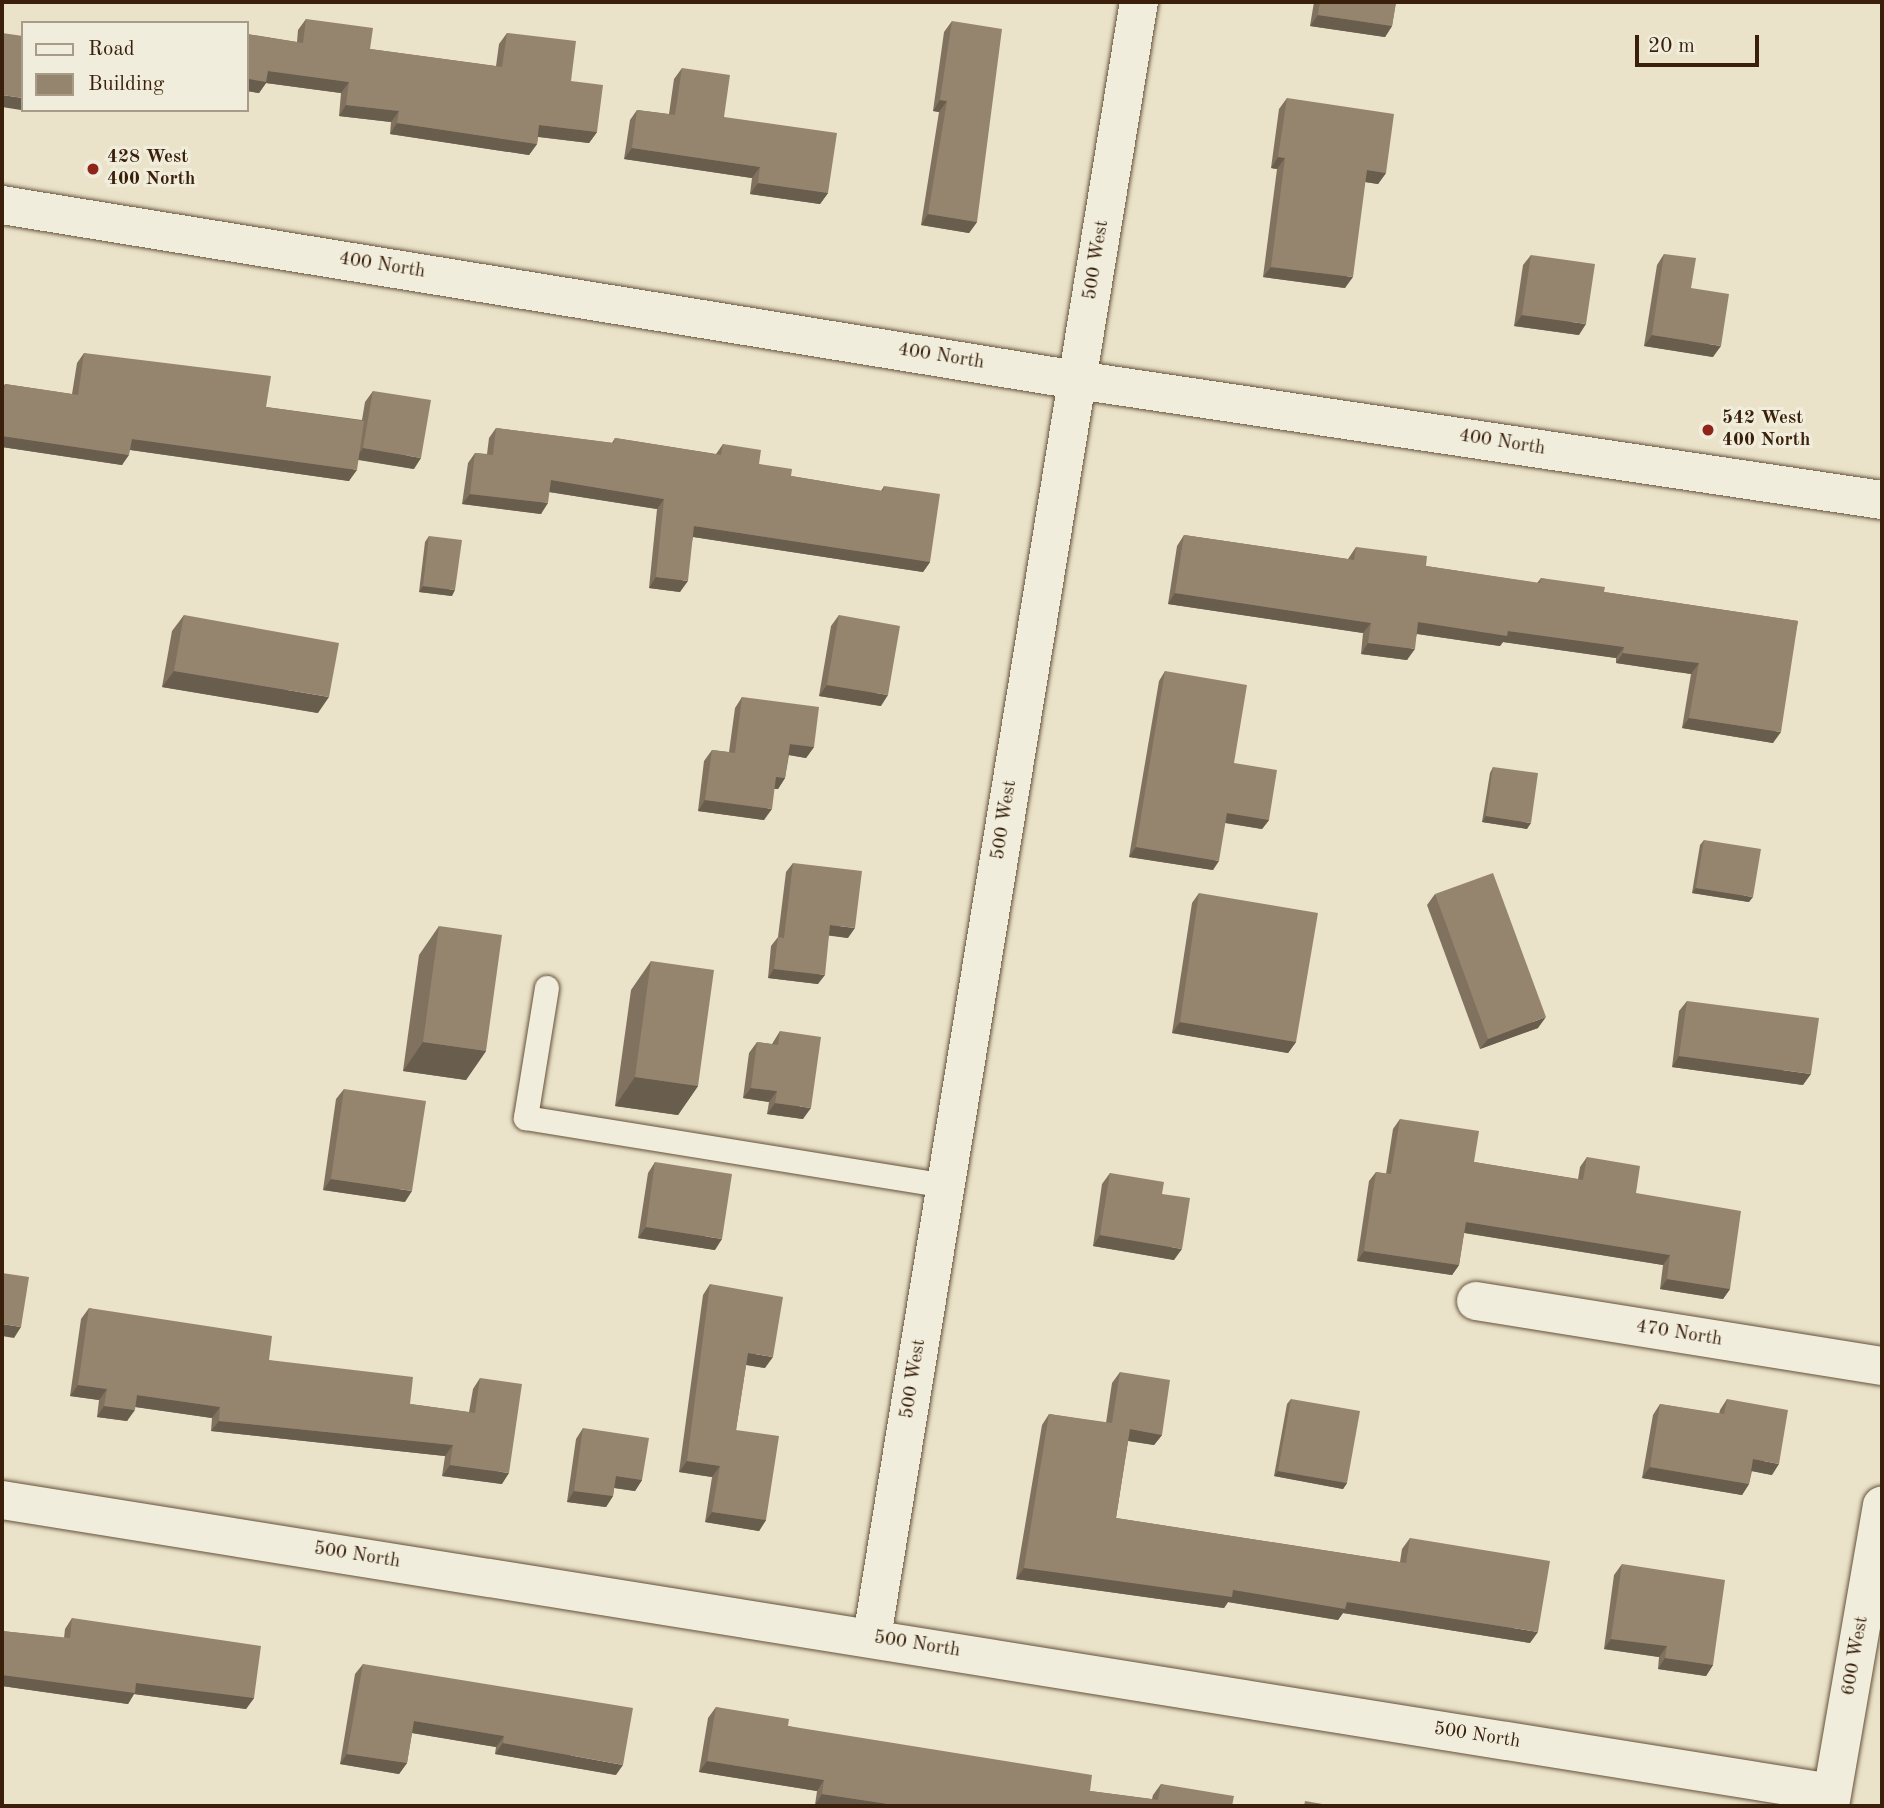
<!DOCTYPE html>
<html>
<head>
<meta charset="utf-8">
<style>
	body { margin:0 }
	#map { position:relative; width:1884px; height:1808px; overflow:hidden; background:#eae3c9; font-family:"Old Standard TT",serif }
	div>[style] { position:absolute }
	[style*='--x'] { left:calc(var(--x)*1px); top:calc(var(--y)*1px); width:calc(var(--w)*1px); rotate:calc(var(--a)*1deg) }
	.roads { filter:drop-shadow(0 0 2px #66513a) drop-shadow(0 0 2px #66513a) }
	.lane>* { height:24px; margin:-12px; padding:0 12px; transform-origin:12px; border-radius:12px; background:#f1eddc }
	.street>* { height:38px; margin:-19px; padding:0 19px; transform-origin:19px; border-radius:19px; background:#f1eddc }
	.secondary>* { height:38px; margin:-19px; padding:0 19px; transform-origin:19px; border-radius:19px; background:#f1eddc }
	.wall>* { inset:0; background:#81725f }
	.shaded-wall>* { inset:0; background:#695d4d }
	.building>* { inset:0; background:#96856e }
	.dots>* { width:19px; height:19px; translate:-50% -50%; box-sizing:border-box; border:4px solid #f1eddc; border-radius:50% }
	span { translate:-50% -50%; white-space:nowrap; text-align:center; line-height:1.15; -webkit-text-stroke:6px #f1eddc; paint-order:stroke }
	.poi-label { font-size:19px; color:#3a200b; font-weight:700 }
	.left { translate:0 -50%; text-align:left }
	.street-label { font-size:19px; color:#3a200b }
	.frame { position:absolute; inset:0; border:4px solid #3a200b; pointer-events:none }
	.legend { position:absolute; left:21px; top:21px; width:228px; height:91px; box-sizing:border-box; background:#f1eddc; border:2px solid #a89b88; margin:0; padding:9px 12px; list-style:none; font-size:21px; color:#3a200b }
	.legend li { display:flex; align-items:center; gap:14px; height:35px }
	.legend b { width:35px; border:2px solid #a89b88 }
	.scale { position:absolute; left:1635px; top:35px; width:124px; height:32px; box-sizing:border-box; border:4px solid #3a200b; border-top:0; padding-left:9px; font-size:21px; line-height:24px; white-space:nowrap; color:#3a200b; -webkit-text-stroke:5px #f1eddc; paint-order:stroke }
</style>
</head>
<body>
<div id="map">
	<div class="roads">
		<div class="lane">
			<i style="--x:547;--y:988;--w:132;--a:99.2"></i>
			<i style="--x:526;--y:1118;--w:424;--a:9.2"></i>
		</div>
		<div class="street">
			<i style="--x:2;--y:205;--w:1089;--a:9.25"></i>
			<i style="--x:1077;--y:380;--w:814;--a:8.48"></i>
			<i style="--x:1476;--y:1301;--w:411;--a:9.1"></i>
			<i style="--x:2;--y:1500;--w:1853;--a:9.1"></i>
			<i style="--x:872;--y:1637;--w:1657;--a:-80.73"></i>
		</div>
		<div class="secondary">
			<i style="--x:1830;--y:1806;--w:305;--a:-80.2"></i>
		</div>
	</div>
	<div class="wall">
		<i style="clip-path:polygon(1314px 2px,1396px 2px,1392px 26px,1385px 37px,1310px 26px)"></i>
		<i style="clip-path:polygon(306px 19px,370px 49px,496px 66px,499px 44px,507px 33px,571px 81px,597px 132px,589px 143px,538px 137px,537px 144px,529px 155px,390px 134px,391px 122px,339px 116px,341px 93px,266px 83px,259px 93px,247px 91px,247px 34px,297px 42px,298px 30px)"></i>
		<i style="clip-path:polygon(952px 21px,977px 222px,969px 233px,921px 225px,939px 112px,933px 111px,944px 32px)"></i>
		<i style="clip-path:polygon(682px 68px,724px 117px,828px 193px,820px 204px,750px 194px,752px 178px,624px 159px,630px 120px,637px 110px,669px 114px,674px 79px)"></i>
		<i style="clip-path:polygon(1287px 98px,1386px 173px,1378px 184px,1365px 182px,1345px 288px,1263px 277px,1277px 169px,1271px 168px,1279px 109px)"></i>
		<i style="clip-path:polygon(1664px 254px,1691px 288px,1713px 357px,1644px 346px,1657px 265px)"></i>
		<i style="clip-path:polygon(1531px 255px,1579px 335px,1514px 326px,1523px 265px)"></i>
		<i style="clip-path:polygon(84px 353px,266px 407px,362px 420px,365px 402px,373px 391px,414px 469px,358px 460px,349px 481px,130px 450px,122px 465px,2px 447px,2px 389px,5px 384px,72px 394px,77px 363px)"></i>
		<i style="clip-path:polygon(496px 428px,612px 443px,615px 438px,716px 454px,723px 444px,759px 464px,791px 476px,881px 491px,884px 486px,930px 562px,923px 572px,693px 537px,680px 592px,649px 588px,657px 509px,549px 492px,541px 514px,462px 504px,468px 463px,475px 453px,487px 454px,489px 438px)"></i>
		<i style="clip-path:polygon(1184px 535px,1348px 559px,1356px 547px,1426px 566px,1537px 583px,1541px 578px,1604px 592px,1798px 621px,1773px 743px,1682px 728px,1691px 674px,1616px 663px,1616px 658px,1503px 642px,1500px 646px,1417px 634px,1407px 660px,1361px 654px,1363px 633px,1168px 604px,1177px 546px)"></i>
		<i style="clip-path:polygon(429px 536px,452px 596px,419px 592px,425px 542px)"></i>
		<i style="clip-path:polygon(184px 615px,318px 713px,162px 687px,172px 631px)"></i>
		<i style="clip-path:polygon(839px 615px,881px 706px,819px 696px,831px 626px)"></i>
		<i style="clip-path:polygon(1165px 671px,1234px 763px,1269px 820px,1262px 829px,1225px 823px,1213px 870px,1129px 857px,1159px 681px)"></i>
		<i style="clip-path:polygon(742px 697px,814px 747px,806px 758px,789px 755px,785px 778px,778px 789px,774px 789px,764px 820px,698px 811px,704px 761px,712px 750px,729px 752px,735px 708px)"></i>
		<i style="clip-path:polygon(1493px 767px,1527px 829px,1482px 822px,1490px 773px)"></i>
		<i style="clip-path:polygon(1704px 840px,1749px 902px,1692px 893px,1700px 845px)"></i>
		<i style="clip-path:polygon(793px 863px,848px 938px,829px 935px,818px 984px,768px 978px,771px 946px,778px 937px,786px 872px)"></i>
		<i style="clip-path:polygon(1199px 893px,1296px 1042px,1288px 1053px,1172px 1033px,1192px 903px)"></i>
		<i style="clip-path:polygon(1435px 894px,1538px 1028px,1480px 1049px,1427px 905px)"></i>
		<i style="clip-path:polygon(439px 926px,486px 1051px,466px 1080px,403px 1071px,419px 955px)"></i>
		<i style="clip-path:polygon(651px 961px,698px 1086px,678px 1115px,615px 1106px,631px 990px)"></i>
		<i style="clip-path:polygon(1687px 1001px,1803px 1085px,1672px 1067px,1679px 1011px)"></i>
		<i style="clip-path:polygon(780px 1031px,803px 1119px,767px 1114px,769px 1102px,743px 1098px,749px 1053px,757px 1042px,772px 1044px)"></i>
		<i style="clip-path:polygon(344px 1089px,405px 1202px,323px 1190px,336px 1099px)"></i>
		<i style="clip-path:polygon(1400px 1119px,1474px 1162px,1578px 1179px,1580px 1167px,1587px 1157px,1636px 1193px,1730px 1289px,1723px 1299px,1660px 1289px,1663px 1265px,1464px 1233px,1459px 1265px,1452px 1275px,1357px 1261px,1369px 1181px,1376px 1172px,1386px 1174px,1393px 1129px)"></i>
		<i style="clip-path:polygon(655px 1162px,715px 1250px,638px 1238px,648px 1173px)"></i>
		<i style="clip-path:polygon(1110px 1173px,1162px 1194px,1174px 1260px,1093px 1246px,1102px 1184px)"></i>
		<i style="clip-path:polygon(710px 1284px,765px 1368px,746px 1365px,736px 1430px,766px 1520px,759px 1531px,705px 1522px,712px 1477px,679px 1472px,703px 1295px)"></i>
		<i style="clip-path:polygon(89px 1308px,269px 1360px,410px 1404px,469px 1412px,473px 1389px,480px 1378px,502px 1484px,442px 1476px,445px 1456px,211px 1431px,212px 1418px,135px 1407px,127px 1421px,97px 1417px,99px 1400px,70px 1396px,81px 1319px)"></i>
		<i style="clip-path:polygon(1120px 1372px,1162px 1435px,1154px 1445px,1128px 1441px,1116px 1518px,1400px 1562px,1402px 1549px,1410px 1538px,1530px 1643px,1343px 1613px,1338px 1620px,1228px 1602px,1224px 1608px,1016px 1579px,1042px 1425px,1049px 1414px,1106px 1423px,1112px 1383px)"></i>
		<i style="clip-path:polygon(1291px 1399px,1347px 1483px,1343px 1489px,1274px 1476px,1287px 1404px)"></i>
		<i style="clip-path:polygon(1727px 1399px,1772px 1475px,1752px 1471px,1749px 1484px,1742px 1495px,1642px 1478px,1653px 1415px,1660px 1404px,1719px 1414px,1720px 1410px)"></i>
		<i style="clip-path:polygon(583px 1428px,642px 1480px,635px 1491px,614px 1488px,613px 1496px,606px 1507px,567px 1502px,576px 1439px)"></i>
		<i style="clip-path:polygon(1622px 1564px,1713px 1665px,1706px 1676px,1658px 1669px,1659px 1657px,1604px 1649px,1614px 1575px)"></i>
		<i style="clip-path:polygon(72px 1618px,254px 1698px,246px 1709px,134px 1694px,128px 1704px,2px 1686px,2px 1631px,64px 1638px,65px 1629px)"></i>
		<i style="clip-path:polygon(363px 1664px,616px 1775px,495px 1754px,496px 1747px,412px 1733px,407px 1763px,399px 1774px,340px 1764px,355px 1674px)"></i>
		<i style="clip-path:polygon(716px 1707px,788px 1726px,1090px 1791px,1152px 1799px,1153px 1795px,1161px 1784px,1232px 1806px,815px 1805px,817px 1791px,699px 1772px,708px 1718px)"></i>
	</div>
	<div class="shaded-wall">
		<i style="clip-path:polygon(1318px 15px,1392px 26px,1385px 37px,1310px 26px)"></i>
		<i style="clip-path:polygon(268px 71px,349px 82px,341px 93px,266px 83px,259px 93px,247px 91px,249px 79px)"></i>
		<i style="clip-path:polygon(2px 95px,23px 98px,23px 108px,21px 110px,2px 107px)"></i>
		<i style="clip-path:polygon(940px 100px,947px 101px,939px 112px,933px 111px)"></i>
		<i style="clip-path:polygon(346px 105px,399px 111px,391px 122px,339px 116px)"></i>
		<i style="clip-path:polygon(397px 123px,537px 144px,529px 155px,390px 134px)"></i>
		<i style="clip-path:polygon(539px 125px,597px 132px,589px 143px,532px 136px)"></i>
		<i style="clip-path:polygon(632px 148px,760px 167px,752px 178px,624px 159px)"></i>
		<i style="clip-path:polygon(1278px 157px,1285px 158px,1277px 169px,1271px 168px)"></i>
		<i style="clip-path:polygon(1367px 170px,1386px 173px,1378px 184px,1359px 181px)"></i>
		<i style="clip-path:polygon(758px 183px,828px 193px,820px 204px,750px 194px)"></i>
		<i style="clip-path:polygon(928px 214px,977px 222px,969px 233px,921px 225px)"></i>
		<i style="clip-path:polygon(1271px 267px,1353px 277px,1345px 288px,1263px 277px)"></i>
		<i style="clip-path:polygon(1522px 315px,1586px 324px,1579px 335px,1514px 326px)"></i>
		<i style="clip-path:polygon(1652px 335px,1721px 346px,1713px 357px,1644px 346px)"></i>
		<i style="clip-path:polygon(2px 436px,129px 455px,122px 465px,2px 447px)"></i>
		<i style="clip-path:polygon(132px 439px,357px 470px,349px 481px,124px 449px)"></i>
		<i style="clip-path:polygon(363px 448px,421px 458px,414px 469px,355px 459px)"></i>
		<i style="clip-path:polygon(551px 480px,664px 499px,657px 509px,543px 491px)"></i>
		<i style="clip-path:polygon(470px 494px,548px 503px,541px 514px,462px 504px)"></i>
		<i style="clip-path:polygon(694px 526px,930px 562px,923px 572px,687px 536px)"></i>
		<i style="clip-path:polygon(656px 577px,688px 581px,680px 592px,649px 588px)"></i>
		<i style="clip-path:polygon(423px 586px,455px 590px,452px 596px,419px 592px)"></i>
		<i style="clip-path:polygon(1175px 593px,1371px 623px,1363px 633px,1168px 604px)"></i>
		<i style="clip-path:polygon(1418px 622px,1508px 631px,1624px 647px,1616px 658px,1503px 642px,1500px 646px,1411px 633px)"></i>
		<i style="clip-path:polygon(1368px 643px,1415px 649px,1407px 660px,1361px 654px)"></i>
		<i style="clip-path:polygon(1623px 653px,1699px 663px,1691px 674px,1616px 663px)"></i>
		<i style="clip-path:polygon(174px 671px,329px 697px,318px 713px,162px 687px)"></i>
		<i style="clip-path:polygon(827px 685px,888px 695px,881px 706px,819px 696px)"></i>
		<i style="clip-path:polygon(1689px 718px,1781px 732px,1773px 743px,1682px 728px)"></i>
		<i style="clip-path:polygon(790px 744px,814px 747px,806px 758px,783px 754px)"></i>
		<i style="clip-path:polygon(776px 777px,785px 778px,778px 789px,768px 788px)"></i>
		<i style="clip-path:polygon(705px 800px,772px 809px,764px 820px,698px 811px)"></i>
		<i style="clip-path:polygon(1227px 813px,1269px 820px,1262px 829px,1220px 822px)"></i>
		<i style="clip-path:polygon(1486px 816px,1531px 823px,1527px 829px,1482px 822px)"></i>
		<i style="clip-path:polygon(1136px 847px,1219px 861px,1213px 870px,1129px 857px)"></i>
		<i style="clip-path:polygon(1696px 888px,1753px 897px,1749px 902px,1692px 893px)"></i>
		<i style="clip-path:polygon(830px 925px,855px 928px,848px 938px,824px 935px)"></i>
		<i style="clip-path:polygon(774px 969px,825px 975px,818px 984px,768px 978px)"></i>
		<i style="clip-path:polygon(1546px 1017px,1538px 1028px,1480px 1049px,1488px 1039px)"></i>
		<i style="clip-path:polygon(1180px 1022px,1296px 1042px,1288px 1053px,1172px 1033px)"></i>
		<i style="clip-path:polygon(423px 1042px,486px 1051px,466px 1080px,403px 1071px)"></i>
		<i style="clip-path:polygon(1679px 1056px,1811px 1074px,1803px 1085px,1672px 1067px)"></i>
		<i style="clip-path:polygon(635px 1077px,698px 1086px,678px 1115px,615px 1106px)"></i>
		<i style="clip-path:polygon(751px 1088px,777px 1091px,769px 1102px,743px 1098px)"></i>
		<i style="clip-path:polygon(775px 1103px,811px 1108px,803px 1119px,767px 1114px)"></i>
		<i style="clip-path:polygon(331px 1179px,412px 1191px,405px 1202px,323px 1190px)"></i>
		<i style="clip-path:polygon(1466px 1222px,1670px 1255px,1663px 1265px,1459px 1232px)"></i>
		<i style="clip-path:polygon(646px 1227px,722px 1239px,715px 1250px,638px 1238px)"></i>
		<i style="clip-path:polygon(1100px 1235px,1182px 1249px,1174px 1260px,1093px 1246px)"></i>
		<i style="clip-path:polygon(1364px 1251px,1459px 1265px,1452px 1275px,1357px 1261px)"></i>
		<i style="clip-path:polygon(1667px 1279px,1730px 1289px,1723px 1299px,1660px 1289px)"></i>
		<i style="clip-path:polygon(2px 1324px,21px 1327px,14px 1338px,2px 1336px)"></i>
		<i style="clip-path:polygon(748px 1353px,773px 1357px,765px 1368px,741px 1364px)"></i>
		<i style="clip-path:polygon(78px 1385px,107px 1389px,99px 1400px,70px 1396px)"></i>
		<i style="clip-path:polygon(137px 1395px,220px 1407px,212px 1418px,129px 1406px)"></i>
		<i style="clip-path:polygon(104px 1406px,135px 1410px,127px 1421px,97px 1417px)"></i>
		<i style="clip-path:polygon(219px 1421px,453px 1445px,445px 1456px,211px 1431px)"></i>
		<i style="clip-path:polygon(1130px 1429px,1162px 1435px,1154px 1445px,1123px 1440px)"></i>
		<i style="clip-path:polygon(1753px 1459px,1779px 1464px,1772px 1475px,1746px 1470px)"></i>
		<i style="clip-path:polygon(687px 1461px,720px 1466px,712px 1477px,679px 1472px)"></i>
		<i style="clip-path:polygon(450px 1465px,509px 1473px,502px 1484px,442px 1476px)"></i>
		<i style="clip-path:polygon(1650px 1467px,1749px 1484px,1742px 1495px,1642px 1478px)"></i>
		<i style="clip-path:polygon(1278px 1471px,1347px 1483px,1343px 1489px,1274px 1476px)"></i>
		<i style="clip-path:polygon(616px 1476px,642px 1480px,635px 1491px,608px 1487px)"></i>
		<i style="clip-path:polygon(574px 1491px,613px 1496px,606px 1507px,567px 1502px)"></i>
		<i style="clip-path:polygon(712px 1512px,766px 1520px,759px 1531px,705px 1522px)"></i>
		<i style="clip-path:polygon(1024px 1568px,1347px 1602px,1538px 1632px,1530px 1643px,1343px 1613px,1338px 1620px,1228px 1602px,1224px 1608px,1016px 1579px)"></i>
		<i style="clip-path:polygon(1611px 1639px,1667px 1646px,1659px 1657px,1604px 1649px)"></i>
		<i style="clip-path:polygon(1665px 1658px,1713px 1665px,1706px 1676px,1658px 1669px)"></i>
		<i style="clip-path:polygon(2px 1675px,136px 1683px,254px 1698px,246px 1709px,134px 1694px,128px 1704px,2px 1686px)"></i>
		<i style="clip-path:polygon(414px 1721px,504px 1736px,496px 1747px,406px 1732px)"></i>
		<i style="clip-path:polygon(503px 1743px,623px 1765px,616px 1775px,495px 1754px)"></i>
		<i style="clip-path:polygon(347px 1754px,407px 1763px,399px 1774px,340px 1764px)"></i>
		<i style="clip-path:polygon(707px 1761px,824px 1780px,817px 1791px,699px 1772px)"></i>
		<i style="clip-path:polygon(822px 1794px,901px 1806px,824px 1806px,815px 1805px)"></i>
	</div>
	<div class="building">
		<i style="clip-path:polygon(1320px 2px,1396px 2px,1392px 26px,1318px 15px)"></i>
		<i style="clip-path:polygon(306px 19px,373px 28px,370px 49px,502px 67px,507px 33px,576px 41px,571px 81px,603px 85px,597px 132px,539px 125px,537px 144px,397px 123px,399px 111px,346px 105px,349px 82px,268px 71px,266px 82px,249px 79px,247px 93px,247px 34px,303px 43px)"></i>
		<i style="clip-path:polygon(952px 21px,1002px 29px,977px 222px,928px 214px,947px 101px,940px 100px)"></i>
		<i style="clip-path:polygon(2px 33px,23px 36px,23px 98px,2px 95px)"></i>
		<i style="clip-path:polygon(682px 68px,730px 75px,724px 117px,837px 133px,828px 193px,758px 183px,760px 167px,632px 148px,637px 110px,675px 115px)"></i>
		<i style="clip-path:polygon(1287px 98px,1394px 114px,1386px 173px,1367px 170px,1353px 277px,1271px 267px,1285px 158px,1278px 157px)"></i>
		<i style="clip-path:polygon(1664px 254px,1696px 258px,1691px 288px,1729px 294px,1721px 346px,1652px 335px)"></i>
		<i style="clip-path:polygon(1531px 255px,1595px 264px,1586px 324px,1522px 315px)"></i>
		<i style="clip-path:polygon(84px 353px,271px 376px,266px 407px,364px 421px,357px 470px,132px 439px,129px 455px,2px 436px,2px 406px,5px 384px,78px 395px)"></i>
		<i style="clip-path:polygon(373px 391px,431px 400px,421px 458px,363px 448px)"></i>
		<i style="clip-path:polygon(496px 428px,614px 443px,615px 438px,721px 455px,723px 444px,761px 450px,759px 464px,792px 469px,791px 476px,883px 491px,884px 486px,940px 494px,930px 562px,694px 526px,688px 581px,656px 577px,664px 499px,551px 480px,548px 503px,470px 494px,475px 453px,493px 455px)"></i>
		<i style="clip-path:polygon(1184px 535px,1354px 560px,1356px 547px,1427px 556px,1426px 566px,1540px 583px,1541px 578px,1605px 587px,1604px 592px,1798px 621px,1781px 732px,1689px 718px,1699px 663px,1623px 653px,1624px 647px,1508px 631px,1507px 636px,1418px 622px,1415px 649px,1368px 643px,1371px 623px,1175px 593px)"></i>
		<i style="clip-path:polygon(429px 536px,462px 540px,455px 590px,423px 586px)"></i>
		<i style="clip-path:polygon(184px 615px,339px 643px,329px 697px,174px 671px)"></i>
		<i style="clip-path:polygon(839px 615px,900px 626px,888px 695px,827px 685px)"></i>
		<i style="clip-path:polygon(1165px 671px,1247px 685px,1234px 763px,1277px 770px,1269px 820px,1227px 813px,1219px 861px,1136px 847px)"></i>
		<i style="clip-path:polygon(742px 697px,819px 707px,814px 747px,790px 744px,785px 778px,776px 777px,772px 809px,705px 800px,712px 750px,735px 753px)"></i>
		<i style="clip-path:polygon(1493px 767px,1538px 773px,1531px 823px,1486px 816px)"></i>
		<i style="clip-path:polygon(1704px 840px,1761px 849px,1753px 897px,1696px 888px)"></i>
		<i style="clip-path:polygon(793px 863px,862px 871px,855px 928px,830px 925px,825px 975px,774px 969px,778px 937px,784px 938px)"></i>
		<i style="clip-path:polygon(1493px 873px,1546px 1017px,1488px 1039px,1435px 894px)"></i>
		<i style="clip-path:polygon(1199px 893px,1318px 913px,1296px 1042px,1180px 1022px)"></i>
		<i style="clip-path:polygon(439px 926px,502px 935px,486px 1051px,423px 1042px)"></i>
		<i style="clip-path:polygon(651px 961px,714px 970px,698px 1086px,635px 1077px)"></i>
		<i style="clip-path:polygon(1687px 1001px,1819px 1018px,1811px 1074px,1679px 1056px)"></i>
		<i style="clip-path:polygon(780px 1031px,821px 1037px,811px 1108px,775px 1103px,777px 1091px,751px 1088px,757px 1042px,778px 1045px)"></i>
		<i style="clip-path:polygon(344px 1089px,426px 1101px,412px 1191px,331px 1179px)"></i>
		<i style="clip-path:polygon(1400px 1119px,1479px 1131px,1474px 1162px,1583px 1180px,1587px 1157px,1640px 1166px,1636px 1193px,1741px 1211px,1730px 1289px,1667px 1279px,1670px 1255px,1466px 1222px,1459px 1265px,1364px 1251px,1376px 1172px,1391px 1174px)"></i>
		<i style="clip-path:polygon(655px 1162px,732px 1174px,722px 1239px,646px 1227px)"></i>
		<i style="clip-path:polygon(1110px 1173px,1164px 1182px,1162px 1194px,1190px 1198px,1182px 1249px,1100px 1235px)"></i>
		<i style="clip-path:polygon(2px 1273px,29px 1277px,21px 1327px,2px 1324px)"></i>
		<i style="clip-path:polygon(710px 1284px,783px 1297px,773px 1357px,748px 1353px,736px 1430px,779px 1436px,766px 1520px,712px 1512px,720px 1466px,687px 1461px)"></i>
		<i style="clip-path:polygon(89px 1308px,272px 1336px,269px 1360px,413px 1377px,410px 1404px,475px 1413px,480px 1378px,522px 1384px,509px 1473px,450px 1465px,453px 1445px,219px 1421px,220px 1407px,137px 1395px,135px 1410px,104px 1406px,107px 1389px,78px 1385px)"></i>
		<i style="clip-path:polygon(1120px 1372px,1170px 1380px,1162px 1435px,1130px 1429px,1116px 1518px,1406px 1563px,1410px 1538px,1550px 1561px,1538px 1632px,1347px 1602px,1345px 1609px,1233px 1590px,1232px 1597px,1024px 1568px,1049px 1414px,1112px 1423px)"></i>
		<i style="clip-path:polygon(1291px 1399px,1360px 1411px,1347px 1483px,1278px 1471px)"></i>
		<i style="clip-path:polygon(1727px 1399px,1788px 1410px,1779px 1464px,1753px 1459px,1749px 1484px,1650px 1467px,1660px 1404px,1724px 1414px)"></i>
		<i style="clip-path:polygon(583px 1428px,649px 1438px,642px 1480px,616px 1476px,613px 1496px,574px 1491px)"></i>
		<i style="clip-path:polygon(1622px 1564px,1725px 1580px,1713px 1665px,1665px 1658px,1667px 1646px,1611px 1639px)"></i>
		<i style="clip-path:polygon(72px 1618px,261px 1646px,254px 1698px,136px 1683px,135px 1693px,2px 1675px,2px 1631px,70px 1638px)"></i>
		<i style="clip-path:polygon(363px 1664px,633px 1708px,623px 1765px,503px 1743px,504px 1736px,414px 1721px,407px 1763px,347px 1754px)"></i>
		<i style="clip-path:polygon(716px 1707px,789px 1719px,788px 1726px,1092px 1775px,1090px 1791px,1158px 1800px,1161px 1784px,1234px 1796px,1232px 1806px,901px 1806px,822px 1794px,824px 1780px,707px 1761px)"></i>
		<i style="clip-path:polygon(1305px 1801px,1334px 1806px,1304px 1806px)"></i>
	</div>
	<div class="dots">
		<i style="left:93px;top:169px;background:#8f2418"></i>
		<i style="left:1708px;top:430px;background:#8f2418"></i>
	</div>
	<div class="poi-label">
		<span class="left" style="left:107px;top:169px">428 West<br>400 North</span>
		<span class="left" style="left:1722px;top:430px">542 West<br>400 North</span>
	</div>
	<div class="street-label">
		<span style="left:1097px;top:260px;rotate:-81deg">500 West</span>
		<span style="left:382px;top:266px;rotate:9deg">400 North</span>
		<span style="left:941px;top:357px;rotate:9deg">400 North</span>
		<span style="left:1502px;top:443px;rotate:9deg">400 North</span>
		<span style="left:1005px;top:820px;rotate:-81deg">500 West</span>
		<span style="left:1679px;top:1334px;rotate:9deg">470 North</span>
		<span style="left:914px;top:1379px;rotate:-81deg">500 West</span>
		<span style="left:357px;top:1556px;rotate:9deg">500 North</span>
		<span style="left:917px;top:1645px;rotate:9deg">500 North</span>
		<span style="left:1856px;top:1656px;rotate:-80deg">600 West</span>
		<span style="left:1477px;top:1736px;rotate:9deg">500 North</span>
	</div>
	<div class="frame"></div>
	<ul class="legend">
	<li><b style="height:9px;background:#f1eddc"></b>Road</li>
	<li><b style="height:19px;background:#96856e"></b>Building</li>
	</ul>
	<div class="scale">20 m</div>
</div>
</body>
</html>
